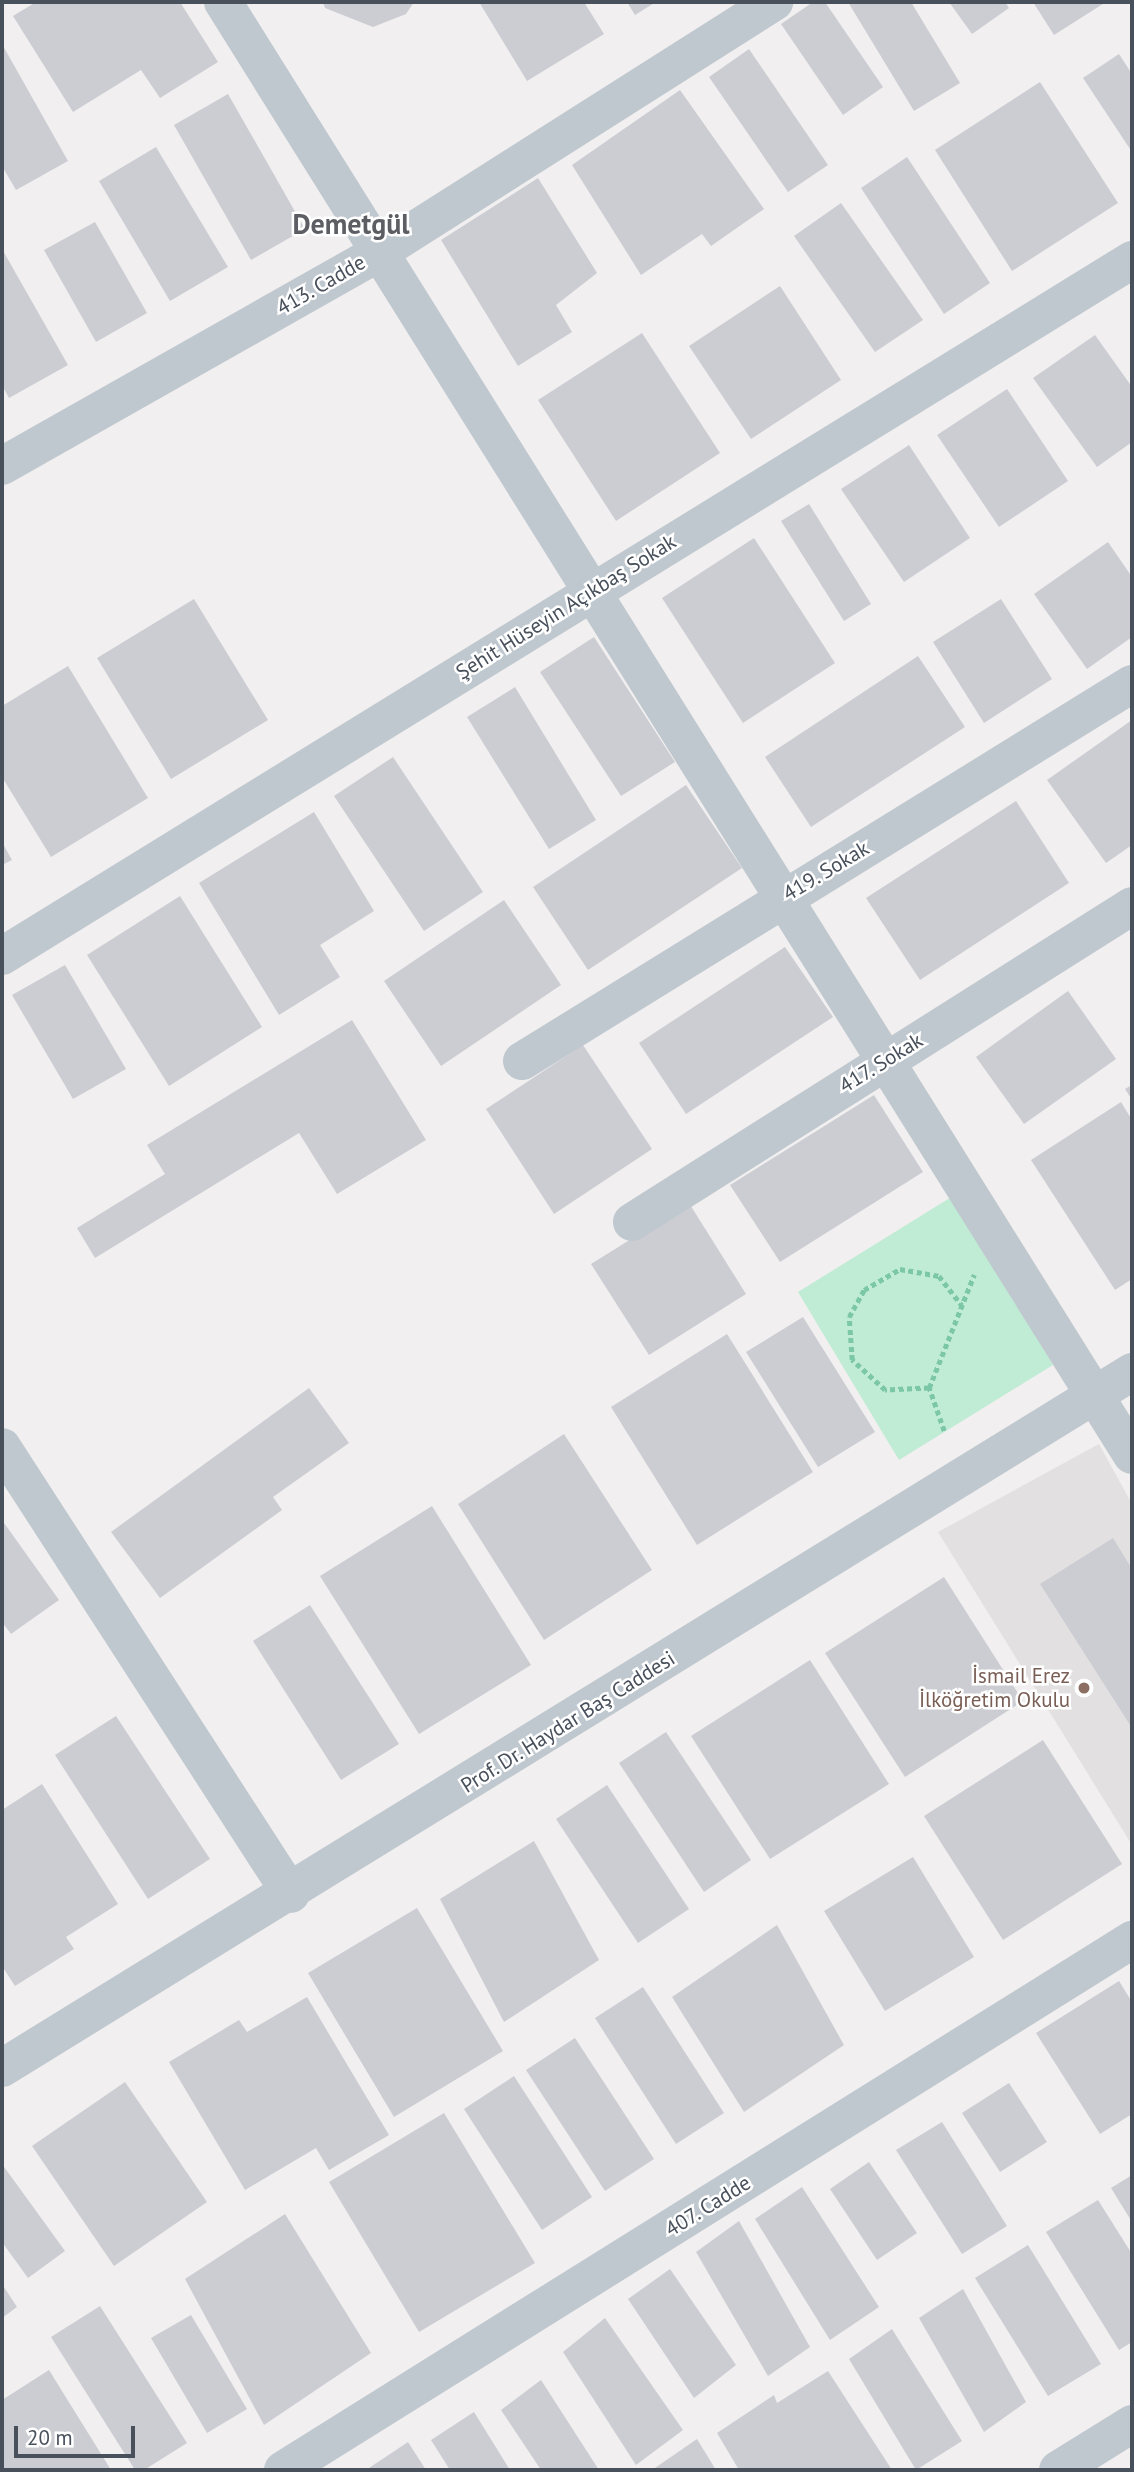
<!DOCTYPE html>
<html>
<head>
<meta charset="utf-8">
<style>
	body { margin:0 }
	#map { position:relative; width:1134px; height:2472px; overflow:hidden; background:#f1efef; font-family:"PT Sans",sans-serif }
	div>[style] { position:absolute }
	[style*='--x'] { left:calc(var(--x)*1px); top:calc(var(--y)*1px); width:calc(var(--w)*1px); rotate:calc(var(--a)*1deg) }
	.education>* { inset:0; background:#e2e0e0 }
	.green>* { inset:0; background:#c0ebd4 }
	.building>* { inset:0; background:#cccdd3 }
	.path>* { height:4.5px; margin-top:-2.25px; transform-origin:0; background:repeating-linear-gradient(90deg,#7bc7a7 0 5px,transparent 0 8.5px) }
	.minor>* { height:38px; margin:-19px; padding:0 19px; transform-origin:19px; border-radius:19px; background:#c0c8cf }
	.dots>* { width:19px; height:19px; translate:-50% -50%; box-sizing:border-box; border:4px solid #fff; border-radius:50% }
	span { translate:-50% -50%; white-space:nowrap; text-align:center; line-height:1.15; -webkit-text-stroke:5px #fff; paint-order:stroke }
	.street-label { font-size:21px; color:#48505b }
	.education-label { font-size:21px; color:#785e54 }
	.right { translate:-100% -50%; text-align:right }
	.district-label { font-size:28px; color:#5c5e63; font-weight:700 }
	.frame { position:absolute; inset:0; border:4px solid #48505b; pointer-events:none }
	.scale { position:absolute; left:14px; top:2426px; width:121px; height:32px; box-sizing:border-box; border:4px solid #48505b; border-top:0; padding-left:9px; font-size:21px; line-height:24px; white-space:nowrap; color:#48505b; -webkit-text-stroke:5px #fff; paint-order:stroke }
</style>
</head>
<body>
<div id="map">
	<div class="education">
		<i style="clip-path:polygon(1099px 1444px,1132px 1504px,1132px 1845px,938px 1532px)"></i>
	</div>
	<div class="green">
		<i style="clip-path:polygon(953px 1196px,1053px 1365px,899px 1460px,798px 1292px)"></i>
	</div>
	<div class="building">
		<i style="clip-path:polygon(36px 2px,180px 2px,218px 62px,160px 98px,141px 70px,73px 112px,13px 16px)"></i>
		<i style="clip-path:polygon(323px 2px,414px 2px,406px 14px,373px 27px,325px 8px)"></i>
		<i style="clip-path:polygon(479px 2px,584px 2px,604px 34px,527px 81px)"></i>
		<i style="clip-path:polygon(627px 2px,656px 2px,635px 15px)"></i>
		<i style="clip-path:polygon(813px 2px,825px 2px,883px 87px,843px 115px,781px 24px)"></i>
		<i style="clip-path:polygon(848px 2px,911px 2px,960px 83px,914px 111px)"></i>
		<i style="clip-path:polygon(949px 2px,1005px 2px,1009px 8px,972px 34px)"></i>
		<i style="clip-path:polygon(1033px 2px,1106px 2px,1054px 35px)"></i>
		<i style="clip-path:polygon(2px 44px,68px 161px,16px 190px,2px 166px)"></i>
		<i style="clip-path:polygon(749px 49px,828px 165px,788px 192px,709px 77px)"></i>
		<i style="clip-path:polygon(1119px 54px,1132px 74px,1132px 152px,1083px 78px)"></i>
		<i style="clip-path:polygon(1040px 82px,1118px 203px,1012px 271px,935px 150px)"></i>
		<i style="clip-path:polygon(680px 90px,764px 209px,711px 246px,702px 234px,641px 275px,572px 165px)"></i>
		<i style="clip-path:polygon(228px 94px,305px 229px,251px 260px,174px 125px)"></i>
		<i style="clip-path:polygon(156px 147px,228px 267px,170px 301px,99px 181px)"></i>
		<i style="clip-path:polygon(907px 157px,990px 283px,944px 314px,861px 188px)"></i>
		<i style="clip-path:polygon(538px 178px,597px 273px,556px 305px,572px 332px,518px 366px,441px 240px)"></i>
		<i style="clip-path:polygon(841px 203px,923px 320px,875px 352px,794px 236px)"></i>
		<i style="clip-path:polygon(95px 222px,147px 313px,96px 342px,44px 250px)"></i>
		<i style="clip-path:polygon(2px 249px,68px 365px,9px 398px,2px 385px)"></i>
		<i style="clip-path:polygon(780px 286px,841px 380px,751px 439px,689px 346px)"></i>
		<i style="clip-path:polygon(642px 333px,720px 453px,616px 521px,538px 400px)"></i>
		<i style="clip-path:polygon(1095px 335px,1132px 387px,1132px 442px,1097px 467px,1033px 378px)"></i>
		<i style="clip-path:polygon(1007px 389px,1068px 481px,999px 527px,937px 435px)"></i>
		<i style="clip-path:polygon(909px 445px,970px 538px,904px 582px,841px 489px)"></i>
		<i style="clip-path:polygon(809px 504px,871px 604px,844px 621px,781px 521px)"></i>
		<i style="clip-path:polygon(754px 538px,835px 663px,743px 723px,662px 598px)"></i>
		<i style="clip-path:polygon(1108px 542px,1132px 577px,1132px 637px,1087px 669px,1034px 594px)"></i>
		<i style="clip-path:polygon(194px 599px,268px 720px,171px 779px,97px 658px)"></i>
		<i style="clip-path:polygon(1001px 599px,1052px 679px,984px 723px,933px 642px)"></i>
		<i style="clip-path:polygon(594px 637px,675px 762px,621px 796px,540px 672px)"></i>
		<i style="clip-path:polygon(918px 656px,965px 727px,811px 827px,765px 757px)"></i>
		<i style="clip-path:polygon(68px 666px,148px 798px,51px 857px,2px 777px,2px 706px)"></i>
		<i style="clip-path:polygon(515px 687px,596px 820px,549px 849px,467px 717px)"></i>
		<i style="clip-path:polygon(1132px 720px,1132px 845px,1106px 863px,1047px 780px)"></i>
		<i style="clip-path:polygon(393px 757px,483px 892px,424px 931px,334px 796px)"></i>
		<i style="clip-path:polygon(686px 785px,742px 868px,588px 970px,533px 887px)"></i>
		<i style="clip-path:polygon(1016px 801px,1069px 883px,920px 980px,866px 898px)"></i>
		<i style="clip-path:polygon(314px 812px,374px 911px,320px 945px,340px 977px,279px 1015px,199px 883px)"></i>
		<i style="clip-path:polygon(2px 842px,12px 860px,2px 865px)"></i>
		<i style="clip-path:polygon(180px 896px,262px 1027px,169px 1086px,87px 955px)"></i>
		<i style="clip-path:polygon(504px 900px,561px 985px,441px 1066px,384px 981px)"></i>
		<i style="clip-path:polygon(785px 947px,833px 1017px,686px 1114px,639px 1043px)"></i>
		<i style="clip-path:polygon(65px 965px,126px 1069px,73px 1099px,12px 995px)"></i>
		<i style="clip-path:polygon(1068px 991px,1116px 1059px,1024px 1124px,976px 1057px)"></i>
		<i style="clip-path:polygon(352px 1020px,426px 1140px,337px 1194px,299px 1133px,95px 1258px,77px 1228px,165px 1174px,147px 1145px)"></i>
		<i style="clip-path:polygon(583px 1045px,652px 1149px,554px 1214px,486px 1109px)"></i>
		<i style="clip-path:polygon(1132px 1085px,1132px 1100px,1125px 1089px)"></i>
		<i style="clip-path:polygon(874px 1095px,923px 1172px,780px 1262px,730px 1185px)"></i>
		<i style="clip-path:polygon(1121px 1102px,1132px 1120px,1132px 1279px,1115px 1290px,1031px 1160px)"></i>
		<i style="clip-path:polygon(689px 1203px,746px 1294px,649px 1355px,591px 1264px)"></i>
		<i style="clip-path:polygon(803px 1317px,875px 1432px,818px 1467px,746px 1352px)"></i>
		<i style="clip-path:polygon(727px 1334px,813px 1472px,697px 1545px,611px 1407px)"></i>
		<i style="clip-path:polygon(309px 1388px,349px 1443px,273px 1497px,282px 1510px,160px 1598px,111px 1532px)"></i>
		<i style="clip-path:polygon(564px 1434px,652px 1570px,544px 1640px,458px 1504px)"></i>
		<i style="clip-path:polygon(432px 1506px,531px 1665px,419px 1734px,320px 1576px)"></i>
		<i style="clip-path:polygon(2px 1520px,59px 1600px,11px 1634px,2px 1622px)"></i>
		<i style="clip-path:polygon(1113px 1538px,1132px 1569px,1132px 1728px,1040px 1584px)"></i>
		<i style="clip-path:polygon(944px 1577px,1023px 1701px,905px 1777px,825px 1653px)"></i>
		<i style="clip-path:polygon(310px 1605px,399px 1744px,341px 1780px,253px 1641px)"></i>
		<i style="clip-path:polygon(810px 1660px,889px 1784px,770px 1859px,691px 1736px)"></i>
		<i style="clip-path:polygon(116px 1716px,210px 1859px,148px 1899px,55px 1755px)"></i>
		<i style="clip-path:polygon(666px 1732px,751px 1860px,704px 1892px,619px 1763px)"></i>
		<i style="clip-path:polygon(1043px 1740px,1122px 1864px,1003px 1940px,924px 1816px)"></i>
		<i style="clip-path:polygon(42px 1784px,118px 1904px,66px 1937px,74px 1949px,15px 1986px,2px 1966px,2px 1810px)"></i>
		<i style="clip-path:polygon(607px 1785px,689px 1909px,638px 1943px,556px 1819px)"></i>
		<i style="clip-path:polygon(534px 1841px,599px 1960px,504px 2022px,440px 1899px)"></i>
		<i style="clip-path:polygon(913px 1857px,974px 1957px,885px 2011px,824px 1911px)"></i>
		<i style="clip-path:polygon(417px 1908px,503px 2051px,394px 2117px,308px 1973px)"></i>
		<i style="clip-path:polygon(777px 1925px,844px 2045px,744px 2112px,672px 1997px)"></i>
		<i style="clip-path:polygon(1119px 1981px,1132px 2002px,1132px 2114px,1100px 2134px,1036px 2033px)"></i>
		<i style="clip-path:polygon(643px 1987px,724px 2113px,676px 2144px,595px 2018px)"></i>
		<i style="clip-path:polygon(307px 1997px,389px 2135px,329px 2170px,316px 2148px,245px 2190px,169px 2062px,239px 2020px,247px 2032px)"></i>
		<i style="clip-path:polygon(575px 2038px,654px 2159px,605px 2191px,526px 2070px)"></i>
		<i style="clip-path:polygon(514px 2076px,592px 2197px,542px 2230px,464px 2109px)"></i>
		<i style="clip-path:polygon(125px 2082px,207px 2202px,114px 2266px,32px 2146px)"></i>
		<i style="clip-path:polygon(1009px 2083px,1047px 2142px,1000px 2172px,962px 2113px)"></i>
		<i style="clip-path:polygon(444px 2113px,535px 2263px,419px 2332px,329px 2182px)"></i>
		<i style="clip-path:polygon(942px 2122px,1007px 2226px,962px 2254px,896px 2150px)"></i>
		<i style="clip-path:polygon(869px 2162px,917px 2233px,877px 2260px,830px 2189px)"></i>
		<i style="clip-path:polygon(2px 2164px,65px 2251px,28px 2278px,2px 2242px)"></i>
		<i style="clip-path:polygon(1132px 2175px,1132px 2222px,1111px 2188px)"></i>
		<i style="clip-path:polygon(802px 2187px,879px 2307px,830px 2340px,755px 2219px)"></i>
		<i style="clip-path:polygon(1098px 2200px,1132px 2254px,1132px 2342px,1119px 2350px,1046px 2232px)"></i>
		<i style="clip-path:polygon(285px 2214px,371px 2353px,264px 2425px,185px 2279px)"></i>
		<i style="clip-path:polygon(739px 2221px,810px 2347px,768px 2376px,696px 2252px)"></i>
		<i style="clip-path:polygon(1028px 2245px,1101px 2364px,1048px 2396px,975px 2278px)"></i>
		<i style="clip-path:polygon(670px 2269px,736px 2365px,694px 2398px,628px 2299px)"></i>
		<i style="clip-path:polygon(2px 2284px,17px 2307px,2px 2318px)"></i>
		<i style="clip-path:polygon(963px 2289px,1026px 2402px,984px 2432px,919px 2318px)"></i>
		<i style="clip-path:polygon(100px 2306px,187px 2443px,144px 2470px,135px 2470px,51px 2337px)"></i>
		<i style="clip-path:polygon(191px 2315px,247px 2409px,207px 2433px,151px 2338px)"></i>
		<i style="clip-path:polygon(605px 2318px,683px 2430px,636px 2465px,563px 2352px)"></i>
		<i style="clip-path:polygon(892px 2329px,962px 2441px,916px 2470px,849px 2359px)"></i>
		<i style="clip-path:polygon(49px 2370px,111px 2470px,2px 2470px,2px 2400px)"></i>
		<i style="clip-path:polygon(828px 2371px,892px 2470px,739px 2470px,717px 2433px,774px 2395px,777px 2403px)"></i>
		<i style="clip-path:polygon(541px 2380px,599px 2470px,541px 2470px,501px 2410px)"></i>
		<i style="clip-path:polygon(474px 2412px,510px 2470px,450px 2470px,431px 2440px)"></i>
		<i style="clip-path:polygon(697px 2439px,716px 2470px,652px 2470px)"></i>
		<i style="clip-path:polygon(408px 2442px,426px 2470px,366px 2470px)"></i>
	</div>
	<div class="path">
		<i style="--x:929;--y:1388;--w:44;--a:177.4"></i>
		<i style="--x:885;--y:1390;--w:45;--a:-137.7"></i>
		<i style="--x:852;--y:1360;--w:43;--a:-94"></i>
		<i style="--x:849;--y:1317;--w:31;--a:-61"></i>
		<i style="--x:864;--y:1290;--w:42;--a:-30.3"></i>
		<i style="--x:900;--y:1269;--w:40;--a:10"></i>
		<i style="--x:939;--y:1276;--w:37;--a:52"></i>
		<i style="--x:944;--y:1431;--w:46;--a:-109.2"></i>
		<i style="--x:929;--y:1388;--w:122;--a:-68.3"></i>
	</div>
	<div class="minor">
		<i style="--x:223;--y:2;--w:1714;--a:57.97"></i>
		<i style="--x:2;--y:466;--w:434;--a:-29.5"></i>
		<i style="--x:380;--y:252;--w:467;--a:-32.4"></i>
		<i style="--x:2;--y:956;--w:1327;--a:-31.63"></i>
		<i style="--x:522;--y:1061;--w:717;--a:-31.72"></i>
		<i style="--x:632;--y:1222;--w:591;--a:-32.29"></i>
		<i style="--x:2;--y:1447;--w:532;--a:57.12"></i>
		<i style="--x:2;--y:2068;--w:1327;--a:-31.63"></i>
		<i style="--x:283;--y:2470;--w:1001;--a:-31.98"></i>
		<i style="--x:1058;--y:2470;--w:87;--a:-31.9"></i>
	</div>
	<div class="dots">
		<i style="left:1084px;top:1688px;background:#8d6e63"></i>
	</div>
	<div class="street-label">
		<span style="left:321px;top:285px;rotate:-30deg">413. Cadde</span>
		<span style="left:566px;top:607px;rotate:-32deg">Şehit Hüseyin Açıkbaş Sokak</span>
		<span style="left:826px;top:871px;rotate:-31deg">419. Sokak</span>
		<span style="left:881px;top:1063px;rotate:-32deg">417. Sokak</span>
		<span style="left:568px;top:1722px;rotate:-32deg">Prof. Dr. Haydar Baş Caddesi</span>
		<span style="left:708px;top:2206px;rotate:-32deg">407. Cadde</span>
	</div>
	<div class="education-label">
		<span class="right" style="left:1070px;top:1688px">İsmail Erez<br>İlköğretim Okulu</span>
	</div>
	<div class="district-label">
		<span style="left:351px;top:224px">Demetgül</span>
	</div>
	<div class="frame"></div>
	<div class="scale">20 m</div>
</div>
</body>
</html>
